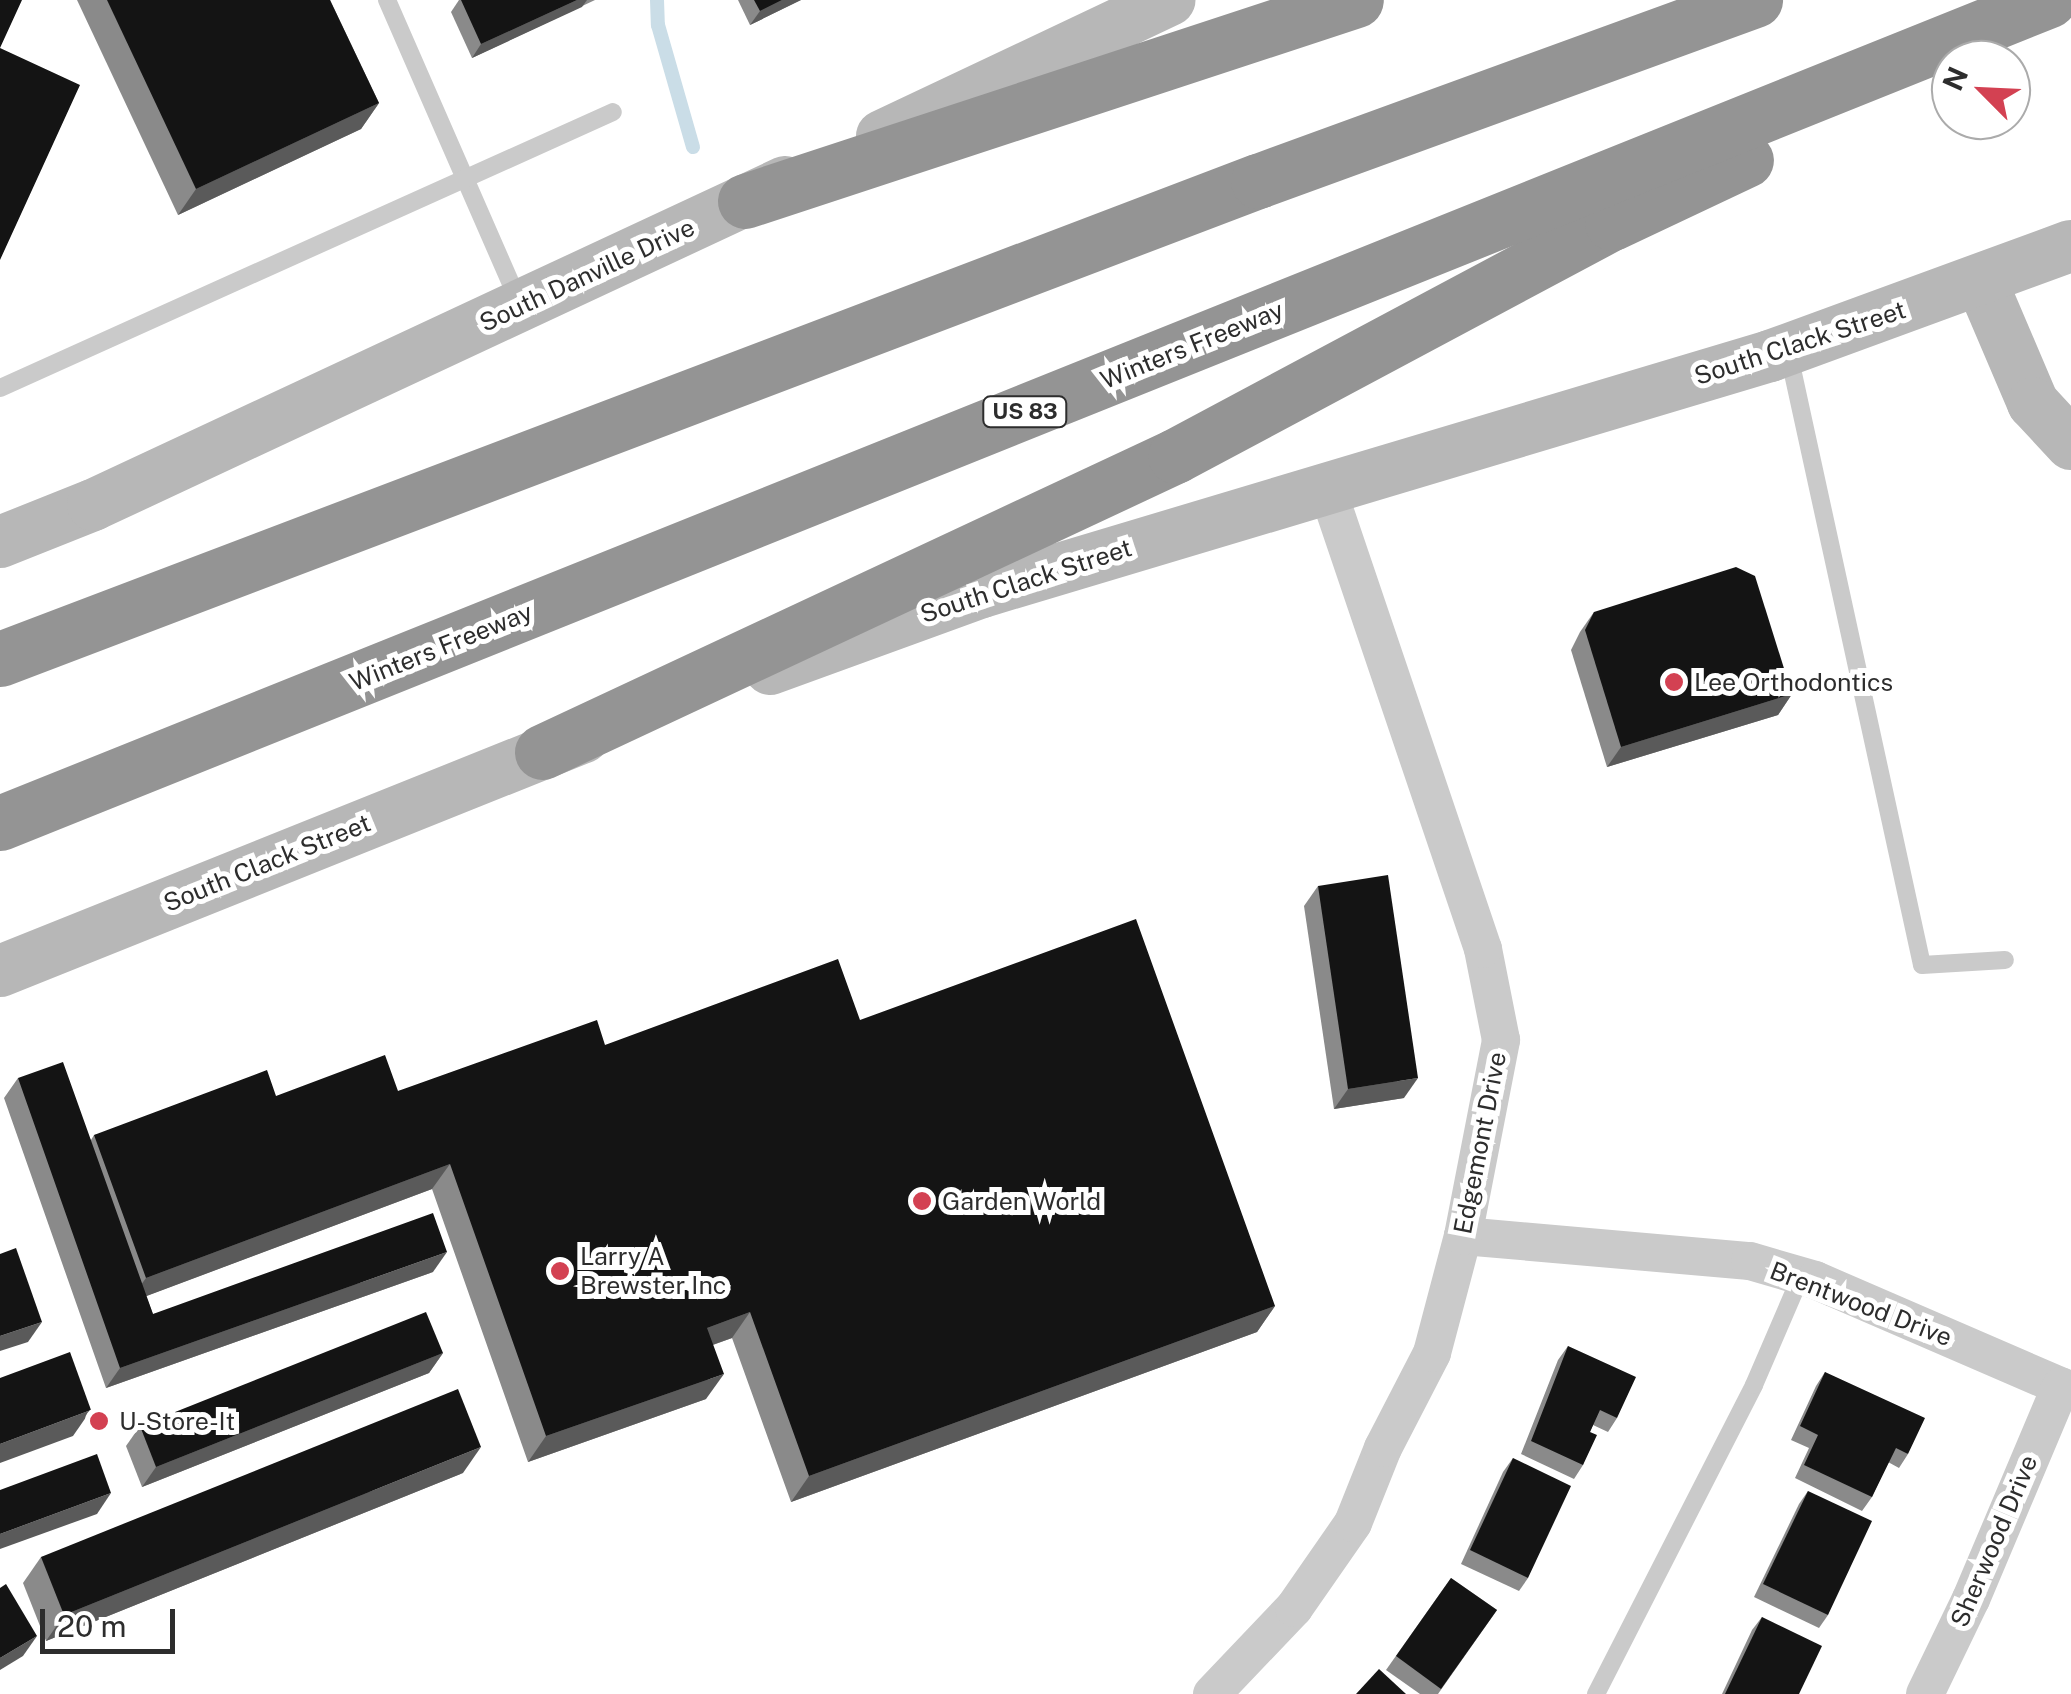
<!DOCTYPE html>
<html>
<head>
<meta charset="utf-8">
<style>
	body { margin:0 }
	#map { position:relative; width:2071px; height:1694px; overflow:hidden; background:#fff; font-family:"Public Sans",sans-serif }
	div>[style] { position:absolute }
	[style*='--x'] { left:calc(var(--x)*1px); top:calc(var(--y)*1px); width:calc(var(--w)*1px); rotate:calc(var(--a)*1deg) }
	.stream>* { height:14px; margin:-7px; padding:0 7px; transform-origin:7px; border-radius:7px; background:#cadde7 }
	.lane>* { height:18px; margin:-9px; padding:0 9px; transform-origin:9px; border-radius:9px; background:#cacaca }
	.street>* { height:38px; margin:-19px; padding:0 19px; transform-origin:19px; border-radius:19px; background:#cacaca }
	.secondary>* { height:52px; margin:-26px; padding:0 26px; transform-origin:26px; border-radius:26px; background:#b7b7b7 }
	.highway>* { height:55px; margin:-27.5px; padding:0 27.5px; transform-origin:27.5px; border-radius:27.5px; background:#949494 }
	.wall>* { inset:0; background:#8a8a8a }
	.shaded-wall>* { inset:0; background:#5a5a5a }
	.building>* { inset:0; background:#141414 }
	.dots>* { width:28px; height:28px; translate:-50% -50%; box-sizing:border-box; border:5px solid #fff; border-radius:50% }
	span { translate:-50% -50%; white-space:nowrap; text-align:center; line-height:1.15; -webkit-text-stroke:10px #fff; paint-order:stroke }
	.shield-label span { padding:2px 8px; background:#fff; border:2px solid; border-radius:8px; -webkit-text-stroke-width:0 }
	.shield-label { font-size:22px; color:#2d2d2d; font-weight:700 }
	.street-label { font-size:25px; color:#2d2d2d }
	.poi-label { font-size:25px; color:#2d2d2d }
	.left { translate:0 -50%; text-align:left }
	.north { position:absolute; left:1931px; top:40px; width:100px; height:100px; box-sizing:border-box; background:#fff; border:2px solid #ababab; border-radius:50%; rotate:294deg; font-size:28px; font-weight:700; line-height:40px; text-align:center; color:#2d2d2d }
	.north::after { content:''; display:block; margin:auto; width:35px; height:45px; background:#d34152; clip-path:polygon(50% 0,100% 100%,50% 72%,0 100%) }
	.scale { position:absolute; left:40px; top:1609px; width:135px; height:45px; box-sizing:border-box; border:5px solid #2d2d2d; border-top:0; padding-left:12px; font-size:30px; line-height:35px; white-space:nowrap; color:#2d2d2d; -webkit-text-stroke:8px #fff; paint-order:stroke }
</style>
</head>
<body>
<div id="map">
	<div class="stream">
		<i style="--x:657;--y:0;--w:25;--a:88"></i>
		<i style="--x:658;--y:25;--w:127;--a:74"></i>
	</div>
	<div class="lane">
		<i style="--x:387;--y:0;--w:330;--a:66.4"></i>
		<i style="--x:1789;--y:355;--w:624;--a:77.7"></i>
		<i style="--x:1922;--y:965;--w:83;--a:-3.4"></i>
		<i style="--x:0;--y:388;--w:672;--a:-24.24"></i>
		<i style="--x:1596;--y:1694;--w:347;--a:-62.9"></i>
		<i style="--x:1754;--y:1385;--w:119;--a:-66.7"></i>
	</div>
	<div class="street">
		<i style="--x:1463;--y:1236;--w:288;--a:5"></i>
		<i style="--x:1750;--y:1261;--w:68;--a:16.3"></i>
		<i style="--x:1815;--y:1280;--w:279;--a:23.4"></i>
		<i style="--x:1212;--y:1694;--w:119;--a:-46.4"></i>
		<i style="--x:1294;--y:1608;--w:103;--a:-55.2"></i>
		<i style="--x:1353;--y:1523;--w:81;--a:-68.2"></i>
		<i style="--x:1383;--y:1448;--w:107;--a:-62.7"></i>
		<i style="--x:1432;--y:1353;--w:121;--a:-75.2"></i>
		<i style="--x:1463;--y:1236;--w:200;--a:-79"></i>
		<i style="--x:1501;--y:1040;--w:93;--a:-101.2"></i>
		<i style="--x:1483;--y:949;--w:488;--a:-108.7"></i>
		<i style="--x:1925;--y:1694;--w:106;--a:-64.2"></i>
		<i style="--x:1971;--y:1599;--w:231;--a:-67.1"></i>
	</div>
	<div class="secondary">
		<i style="--x:882;--y:136;--w:318;--a:-25.3"></i>
		<i style="--x:1981;--y:281;--w:133;--a:66.9"></i>
		<i style="--x:2033;--y:403;--w:56;--a:47.2"></i>
		<i style="--x:0;--y:542;--w:100;--a:-21.7"></i>
		<i style="--x:93;--y:505;--w:764;--a:-25.02"></i>
		<i style="--x:770;--y:669;--w:226;--a:-20"></i>
		<i style="--x:982;--y:592;--w:823;--a:-16.67"></i>
		<i style="--x:1770;--y:356;--w:320;--a:-20.1"></i>
		<i style="--x:0;--y:971;--w:629;--a:-21.84"></i>
	</div>
	<div class="highway">
		<i style="--x:745;--y:201;--w:643;--a:-18.21"></i>
		<i style="--x:0;--y:659;--w:1346;--a:-20.81"></i>
		<i style="--x:1258;--y:181;--w:529;--a:-20.01"></i>
		<i style="--x:542;--y:752;--w:699;--a:-25.06"></i>
		<i style="--x:1175;--y:456;--w:495;--a:-28.1"></i>
		<i style="--x:1612;--y:223;--w:148;--a:-25.2"></i>
		<i style="--x:0;--y:823;--w:2208;--a:-21.88"></i>
	</div>
	<div class="wall">
		<i style="clip-path:polygon(77px 0,330px 0,379px 103px,361px 129px,178px 215px)"></i>
		<i style="clip-path:polygon(459px 0,595px 0,472px 58px,451px 12px)"></i>
		<i style="clip-path:polygon(738px 0,801px 0,750px 25px)"></i>
		<i style="clip-path:polygon(1594px 612px,1792px 694px,1778px 715px,1607px 767px,1571px 650px,1580px 632px)"></i>
		<i style="clip-path:polygon(1318px 886px,1404px 1098px,1334px 1109px,1304px 906px)"></i>
		<i style="clip-path:polygon(860px 1020px,1275px 1306px,1257px 1332px,791px 1502px,732px 1338px,713px 1345px,706px 1399px,528px 1462px,432px 1189px,146px 1296px,153px 1314px,433px 1272px,106px 1388px,4px 1098px,18px 1078px,91px 1140px,94px 1135px,276px 1096px,398px 1091px,605px 1045px)"></i>
		<i style="clip-path:polygon(1568px 1346px,1617px 1418px,1608px 1432px,1593px 1425px,1590px 1432px,1583px 1465px,1574px 1479px,1521px 1454px,1558px 1360px)"></i>
		<i style="clip-path:polygon(443px 1353px,429px 1373px,142px 1487px,126px 1446px,140px 1426px)"></i>
		<i style="clip-path:polygon(1825px 1372px,1908px 1454px,1899px 1468px,1888px 1462px,1872px 1497px,1862px 1511px,1795px 1478px,1809px 1448px,1791px 1440px,1816px 1386px)"></i>
		<i style="clip-path:polygon(1513px 1458px,1528px 1578px,1519px 1591px,1461px 1564px,1503px 1472px)"></i>
		<i style="clip-path:polygon(463px 1473px,46px 1641px,23px 1583px,41px 1557px)"></i>
		<i style="clip-path:polygon(1808px 1491px,1828px 1615px,1819px 1628px,1754px 1597px,1799px 1504px)"></i>
		<i style="clip-path:polygon(1451px 1578px,1497px 1610px,1438px 1694px,1420px 1694px,1386px 1670px)"></i>
		<i style="clip-path:polygon(1762px 1617px,1799px 1694px,1722px 1694px,1752px 1630px)"></i>
	</div>
	<div class="shaded-wall">
		<i style="clip-path:polygon(577px 0,587px 0,582px 7px,472px 58px,481px 44px)"></i>
		<i style="clip-path:polygon(782px 0,801px 0,750px 25px,760px 11px)"></i>
		<i style="clip-path:polygon(379px 103px,361px 129px,178px 215px,196px 189px)"></i>
		<i style="clip-path:polygon(1792px 694px,1778px 715px,1607px 767px,1621px 747px)"></i>
		<i style="clip-path:polygon(1418px 1078px,1404px 1098px,1334px 1109px,1348px 1089px)"></i>
		<i style="clip-path:polygon(450px 1164px,432px 1189px,128px 1303px,146px 1278px)"></i>
		<i style="clip-path:polygon(447px 1252px,433px 1272px,106px 1388px,120px 1368px)"></i>
		<i style="clip-path:polygon(1275px 1306px,1257px 1332px,791px 1502px,809px 1476px)"></i>
		<i style="clip-path:polygon(750px 1312px,732px 1338px,689px 1353px,707px 1328px)"></i>
		<i style="clip-path:polygon(42px 1322px,28px 1342px,0 1351px,0 1336px)"></i>
		<i style="clip-path:polygon(443px 1353px,429px 1373px,142px 1487px,156px 1467px)"></i>
		<i style="clip-path:polygon(724px 1374px,706px 1399px,528px 1462px,546px 1436px)"></i>
		<i style="clip-path:polygon(91px 1410px,73px 1436px,0 1463px,0 1444px)"></i>
		<i style="clip-path:polygon(481px 1447px,463px 1473px,46px 1641px,64px 1615px)"></i>
		<i style="clip-path:polygon(111px 1493px,97px 1514px,0 1549px,0 1534px)"></i>
		<i style="clip-path:polygon(37px 1636px,23px 1656px,0 1670px,0 1658px)"></i>
	</div>
	<div class="building">
		<i style="clip-path:polygon(0 0,22px 0,0 48px,80px 85px,0 260px)"></i>
		<i style="clip-path:polygon(107px 0,330px 0,379px 103px,196px 189px)"></i>
		<i style="clip-path:polygon(461px 0,577px 0,481px 44px)"></i>
		<i style="clip-path:polygon(754px 0,782px 0,760px 11px)"></i>
		<i style="clip-path:polygon(1736px 567px,1755px 576px,1792px 694px,1621px 747px,1585px 630px,1594px 612px)"></i>
		<i style="clip-path:polygon(1388px 875px,1418px 1078px,1348px 1089px,1318px 886px)"></i>
		<i style="clip-path:polygon(1136px 919px,1275px 1306px,809px 1476px,750px 1312px,707px 1328px,724px 1374px,546px 1436px,450px 1164px,146px 1278px,94px 1135px,267px 1070px,276px 1096px,385px 1055px,398px 1091px,597px 1020px,605px 1045px,838px 959px,860px 1020px)"></i>
		<i style="clip-path:polygon(63px 1062px,153px 1314px,433px 1213px,447px 1252px,120px 1368px,18px 1078px)"></i>
		<i style="clip-path:polygon(16px 1248px,42px 1322px,0 1336px,0 1254px)"></i>
		<i style="clip-path:polygon(426px 1312px,443px 1353px,156px 1467px,140px 1426px)"></i>
		<i style="clip-path:polygon(1568px 1346px,1636px 1377px,1617px 1418px,1600px 1410px,1590px 1432px,1597px 1435px,1583px 1465px,1531px 1441px)"></i>
		<i style="clip-path:polygon(70px 1352px,91px 1410px,0 1444px,0 1378px)"></i>
		<i style="clip-path:polygon(1825px 1372px,1925px 1418px,1908px 1454px,1896px 1448px,1872px 1497px,1804px 1465px,1818px 1435px,1800px 1426px)"></i>
		<i style="clip-path:polygon(458px 1389px,481px 1447px,64px 1615px,41px 1557px)"></i>
		<i style="clip-path:polygon(97px 1454px,111px 1493px,0 1534px,0 1490px)"></i>
		<i style="clip-path:polygon(1513px 1458px,1571px 1486px,1528px 1578px,1470px 1550px)"></i>
		<i style="clip-path:polygon(1808px 1491px,1872px 1521px,1828px 1615px,1763px 1584px)"></i>
		<i style="clip-path:polygon(1451px 1578px,1497px 1610px,1441px 1689px,1396px 1656px)"></i>
		<i style="clip-path:polygon(6px 1584px,37px 1636px,0 1658px,0 1588px)"></i>
		<i style="clip-path:polygon(1762px 1617px,1822px 1646px,1799px 1694px,1725px 1694px)"></i>
		<i style="clip-path:polygon(1379px 1669px,1406px 1694px,1356px 1694px)"></i>
	</div>
	<div class="dots">
		<i style="left:1674px;top:682px;background:#d34152"></i>
		<i style="left:922px;top:1201px;background:#d34152"></i>
		<i style="left:560px;top:1271px;background:#d34152"></i>
		<i style="left:99px;top:1421px;background:#d34152"></i>
	</div>
	<div class="shield-label">
		<span style="left:1025px;top:412px">US 83</span>
	</div>
	<div class="street-label">
		<span style="left:587px;top:275px;rotate:-25deg">South Danville Drive</span>
		<span style="left:1800px;top:343px;rotate:-18deg">South Clack Street</span>
		<span style="left:1192px;top:345px;rotate:-22deg">Winters Freeway</span>
		<span style="left:1026px;top:581px;rotate:-18deg">South Clack Street</span>
		<span style="left:441px;top:647px;rotate:-22deg">Winters Freeway</span>
		<span style="left:267px;top:863px;rotate:-22deg">South Clack Street</span>
		<span style="left:1480px;top:1143px;rotate:-79deg">Edgemont Drive</span>
		<span style="left:1861px;top:1304px;rotate:21deg">Brentwood Drive</span>
		<span style="left:1994px;top:1541px;rotate:-67deg">Sherwood Drive</span>
	</div>
	<div class="poi-label">
		<span class="left" style="left:1694px;top:682px">Lee Orthodontics</span>
		<span class="left" style="left:942px;top:1201px">Garden World</span>
		<span class="left" style="left:580px;top:1271px">Larry A<br>Brewster Inc</span>
		<span class="left" style="left:119px;top:1421px">U-Store-It</span>
	</div>
	<div class="north">N</div>
	<div class="scale">20 m</div>
</div>
</body>
</html>
